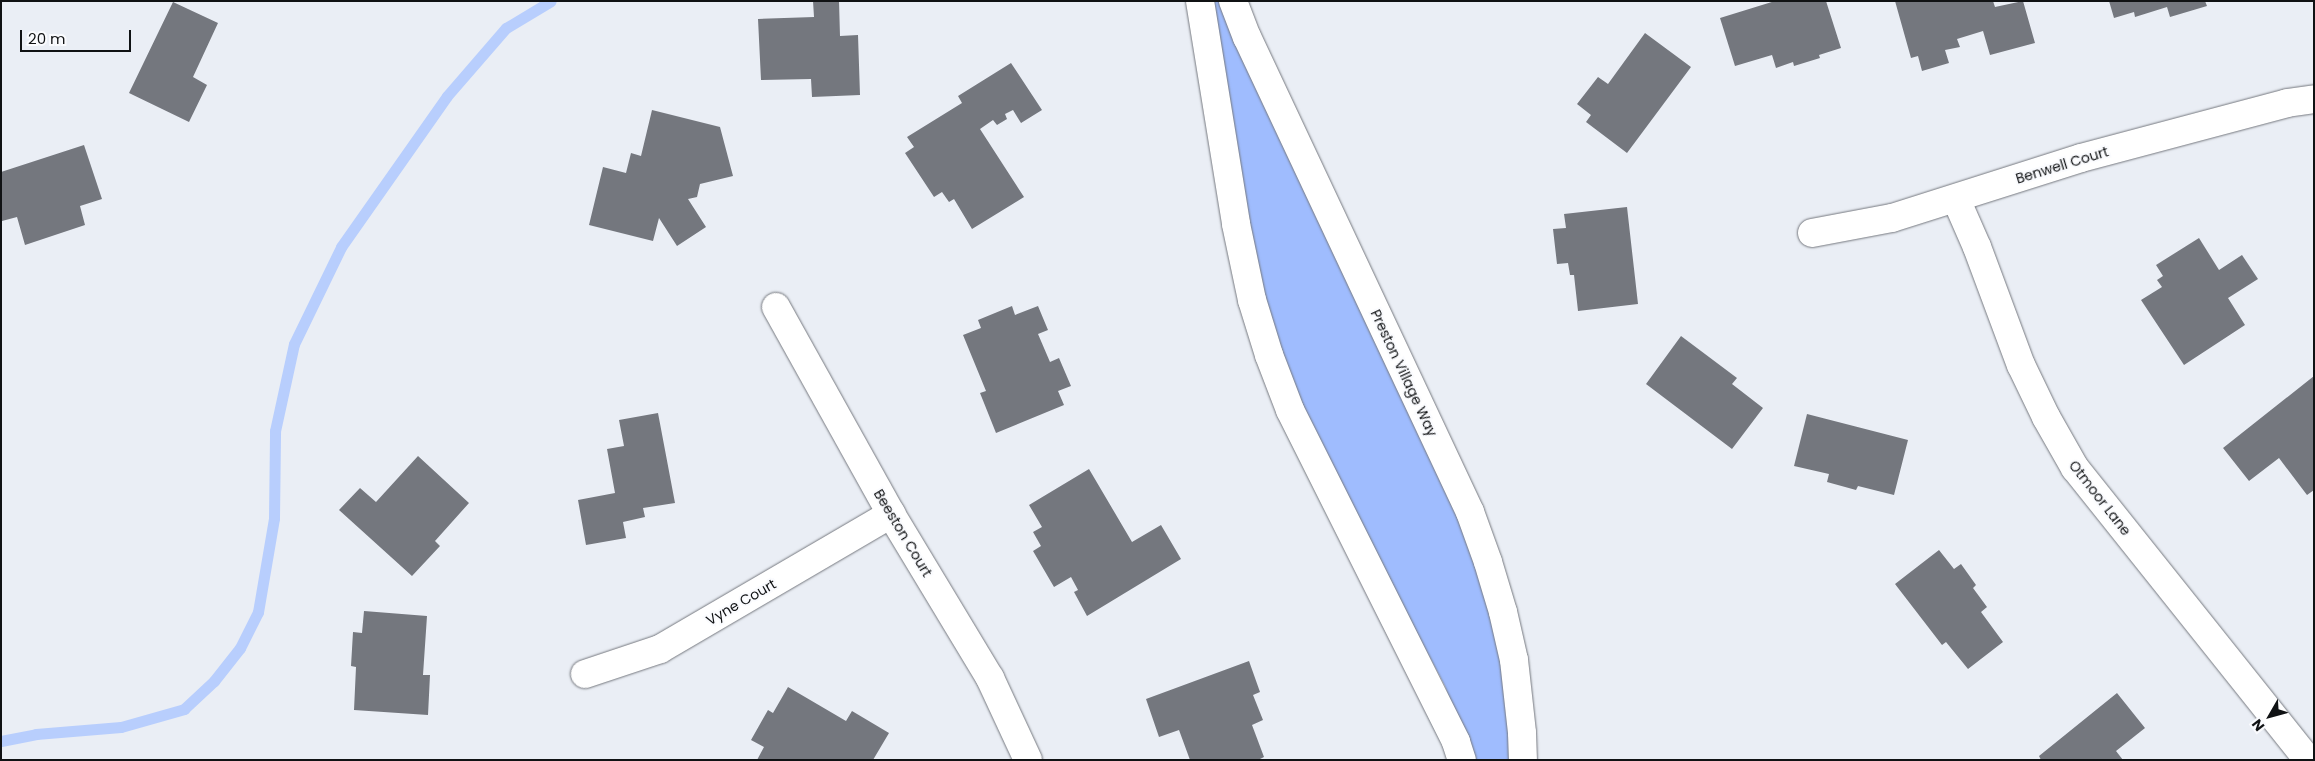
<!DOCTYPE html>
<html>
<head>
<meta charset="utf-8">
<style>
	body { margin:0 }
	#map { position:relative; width:2315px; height:761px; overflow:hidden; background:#eaeef5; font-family:Poppins,sans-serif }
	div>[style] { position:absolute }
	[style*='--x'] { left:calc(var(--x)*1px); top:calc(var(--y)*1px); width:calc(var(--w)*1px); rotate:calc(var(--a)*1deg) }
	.green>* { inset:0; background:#9fbcfe }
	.stream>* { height:11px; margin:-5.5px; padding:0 5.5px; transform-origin:5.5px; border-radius:5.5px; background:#b8cefd }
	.building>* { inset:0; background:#74777e }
	.roads { filter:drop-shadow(0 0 1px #75787f) drop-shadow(0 0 1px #75787f) }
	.street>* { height:28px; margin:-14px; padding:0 14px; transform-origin:14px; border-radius:14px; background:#fff }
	span { translate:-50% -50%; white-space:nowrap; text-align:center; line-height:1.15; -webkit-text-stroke:4px #fafbfe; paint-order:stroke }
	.street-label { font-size:14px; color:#101214 }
	.frame { position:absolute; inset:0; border:2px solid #101214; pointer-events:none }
	.north { position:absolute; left:2245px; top:691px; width:50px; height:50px; -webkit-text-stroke:4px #fafbfe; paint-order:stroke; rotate:232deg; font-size:14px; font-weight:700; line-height:20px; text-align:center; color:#101214 }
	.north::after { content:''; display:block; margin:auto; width:18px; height:22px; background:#101214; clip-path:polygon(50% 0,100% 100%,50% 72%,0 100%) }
	.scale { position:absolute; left:20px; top:30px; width:111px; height:22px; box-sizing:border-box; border:2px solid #101214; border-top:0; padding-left:6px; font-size:15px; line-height:18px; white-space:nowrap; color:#101214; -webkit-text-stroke:4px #fafbfe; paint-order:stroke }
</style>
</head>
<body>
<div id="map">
	<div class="green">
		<i style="clip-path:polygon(1211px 1px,1223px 1px,1470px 541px,1500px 645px,1515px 760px,1471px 760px,1445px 686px,1311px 433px,1275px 342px,1251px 243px)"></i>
	</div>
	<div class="stream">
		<i style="--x:1;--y:741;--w:36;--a:-11"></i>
		<i style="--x:36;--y:734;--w:85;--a:-4.7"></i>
		<i style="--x:121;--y:727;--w:66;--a:-15.9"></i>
		<i style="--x:184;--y:709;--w:41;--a:-43"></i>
		<i style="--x:214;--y:681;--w:42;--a:-51.8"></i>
		<i style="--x:240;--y:648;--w:40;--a:-63.4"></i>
		<i style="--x:258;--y:612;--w:95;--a:-80.3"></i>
		<i style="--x:274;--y:518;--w:87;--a:-89.3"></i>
		<i style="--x:275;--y:431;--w:89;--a:-77.7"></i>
		<i style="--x:294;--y:344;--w:108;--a:-64.1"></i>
		<i style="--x:341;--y:247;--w:184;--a:-54.9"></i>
		<i style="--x:447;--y:96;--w:90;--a:-49.1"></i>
		<i style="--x:506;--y:28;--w:52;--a:-31"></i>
	</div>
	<div class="building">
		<i style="clip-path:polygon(813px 1px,839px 1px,840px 36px,858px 35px,860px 95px,812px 97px,811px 79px,761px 80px,758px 19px,814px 17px)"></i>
		<i style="clip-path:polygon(1775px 1px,1826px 1px,1841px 48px,1819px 55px,1820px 58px,1794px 66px,1793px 62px,1776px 68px,1772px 55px,1735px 66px,1720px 18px)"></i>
		<i style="clip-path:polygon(1895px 1px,1993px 1px,1995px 7px,2023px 1px,2035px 43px,1990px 55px,1983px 31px,1957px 39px,1960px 47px,1945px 50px,1949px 63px,1922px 71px,1918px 56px,1911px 58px)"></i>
		<i style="clip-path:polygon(2109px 1px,2205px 1px,2207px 6px,2170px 17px,2167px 7px,2135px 17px,2134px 12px,2114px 18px)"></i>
		<i style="clip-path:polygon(173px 2px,218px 23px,193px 77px,207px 85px,189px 122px,129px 93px)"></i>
		<i style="clip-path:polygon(1645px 33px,1691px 67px,1627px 153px,1586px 122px,1591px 115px,1577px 104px,1598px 77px,1608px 84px)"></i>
		<i style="clip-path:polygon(1011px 63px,1042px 110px,1021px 123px,1013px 110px,1005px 114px,1007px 119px,997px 125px,993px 120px,980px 129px,1024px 197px,972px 229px,954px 199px,949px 202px,942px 192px,934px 197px,905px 153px,914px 147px,907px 137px,962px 103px,958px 96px)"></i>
		<i style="clip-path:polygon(652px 110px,720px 127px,733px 176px,700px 184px,697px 197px,688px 199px,706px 227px,677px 246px,659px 218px,653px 241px,589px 225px,603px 167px,626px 173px,631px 153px,641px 156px)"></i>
		<i style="clip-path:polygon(84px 145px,102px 199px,80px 206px,85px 225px,25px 245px,17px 217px,2px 221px,1px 172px)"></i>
		<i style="clip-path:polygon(1627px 207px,1638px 304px,1578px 311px,1574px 275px,1570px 275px,1568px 263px,1557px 264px,1553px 229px,1566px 228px,1564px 214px)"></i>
		<i style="clip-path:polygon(2199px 238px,2219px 270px,2242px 255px,2258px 279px,2228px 298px,2245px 325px,2184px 365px,2141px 300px,2162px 287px,2157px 280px,2163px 276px,2156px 265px)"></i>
		<i style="clip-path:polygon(1012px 306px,1015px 315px,1038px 306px,1048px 330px,1038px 334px,1050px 362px,1059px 358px,1071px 386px,1058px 391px,1064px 405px,996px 433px,980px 393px,986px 391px,963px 335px,981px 328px,978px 320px)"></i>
		<i style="clip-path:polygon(1681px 336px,1737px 378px,1732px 384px,1763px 408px,1732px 449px,1646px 384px)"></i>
		<i style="clip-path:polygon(2314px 376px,2314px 490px,2307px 495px,2279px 458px,2249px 481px,2223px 448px)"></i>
		<i style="clip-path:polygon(658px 413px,675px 503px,643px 508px,645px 517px,623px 522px,626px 538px,586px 545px,578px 500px,615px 493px,607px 449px,624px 446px,619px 420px)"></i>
		<i style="clip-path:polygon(1807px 414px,1908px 440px,1894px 495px,1858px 486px,1856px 490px,1827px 482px,1829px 474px,1794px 466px)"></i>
		<i style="clip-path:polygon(418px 456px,469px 503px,435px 541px,440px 546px,412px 576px,339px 510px,360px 488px,376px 502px)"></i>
		<i style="clip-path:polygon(1089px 469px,1132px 542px,1161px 525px,1181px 559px,1087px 616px,1074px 592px,1078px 590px,1071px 577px,1054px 587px,1033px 551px,1041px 546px,1033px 532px,1042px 527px,1029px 505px)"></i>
		<i style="clip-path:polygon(1939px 550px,1954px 569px,1961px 564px,1976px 585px,1973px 588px,1987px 607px,1981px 612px,2003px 642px,1968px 669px,1946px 642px,1942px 645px,1895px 584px)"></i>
		<i style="clip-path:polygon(364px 611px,427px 616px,423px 675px,430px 675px,428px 715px,354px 710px,356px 667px,351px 666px,353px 632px,362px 633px)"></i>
		<i style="clip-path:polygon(1249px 661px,1260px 692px,1253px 695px,1263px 720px,1252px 725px,1264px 757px,1258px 760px,1190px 760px,1179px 730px,1159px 737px,1146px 699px)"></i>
		<i style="clip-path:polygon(788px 687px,846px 721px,852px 711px,889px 733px,873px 760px,757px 760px,764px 747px,751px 740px,768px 710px,773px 713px)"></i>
		<i style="clip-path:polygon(2117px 693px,2145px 728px,2116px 751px,2123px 760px,2041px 760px,2039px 756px)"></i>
	</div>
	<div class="roads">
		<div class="street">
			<i style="--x:1200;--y:1;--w:226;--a:80.8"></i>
			<i style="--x:1236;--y:224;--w:78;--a:78.1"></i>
			<i style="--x:1252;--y:300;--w:58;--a:72.8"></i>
			<i style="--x:1269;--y:355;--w:59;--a:69.1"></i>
			<i style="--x:1290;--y:410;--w:371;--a:63.4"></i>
			<i style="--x:1456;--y:742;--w:19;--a:72"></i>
			<i style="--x:1233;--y:1;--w:39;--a:69"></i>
			<i style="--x:1247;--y:37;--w:525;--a:64.85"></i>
			<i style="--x:1470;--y:512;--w:53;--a:70.2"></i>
			<i style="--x:1488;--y:562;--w:52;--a:73.3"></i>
			<i style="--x:1503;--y:612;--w:49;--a:77.1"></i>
			<i style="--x:1514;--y:660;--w:73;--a:83.7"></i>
			<i style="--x:1522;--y:733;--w:27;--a:88"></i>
			<i style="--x:1956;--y:199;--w:52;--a:66.4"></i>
			<i style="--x:1977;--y:247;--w:126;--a:69.6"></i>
			<i style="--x:2021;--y:365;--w:58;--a:64.3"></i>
			<i style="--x:2046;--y:417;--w:59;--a:60.4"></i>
			<i style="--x:2075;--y:468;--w:374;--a:51.4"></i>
			<i style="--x:1812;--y:233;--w:81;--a:-10.6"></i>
			<i style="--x:1892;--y:218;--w:198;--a:-17.6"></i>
			<i style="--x:2081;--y:158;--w:213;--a:-14.9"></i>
			<i style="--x:2287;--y:103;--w:27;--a:-8"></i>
			<i style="--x:776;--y:307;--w:237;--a:60.9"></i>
			<i style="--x:891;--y:514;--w:192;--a:58.9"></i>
			<i style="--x:990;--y:678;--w:90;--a:65.1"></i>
			<i style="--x:585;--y:674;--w:79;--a:-18.4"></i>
			<i style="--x:660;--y:649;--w:268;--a:-30.3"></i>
		</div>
	</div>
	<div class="street-label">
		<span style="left:2062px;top:165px;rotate:-17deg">Benwell Court</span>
		<span style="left:1404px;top:373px;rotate:65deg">Preston Village Way</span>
		<span style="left:2100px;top:498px;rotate:52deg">Otmoor Lane</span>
		<span style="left:903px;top:533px;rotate:59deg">Beeston Court</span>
		<span style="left:741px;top:602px;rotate:-30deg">Vyne Court</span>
	</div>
	<div class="frame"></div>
	<div class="north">N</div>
	<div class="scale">20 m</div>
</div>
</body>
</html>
